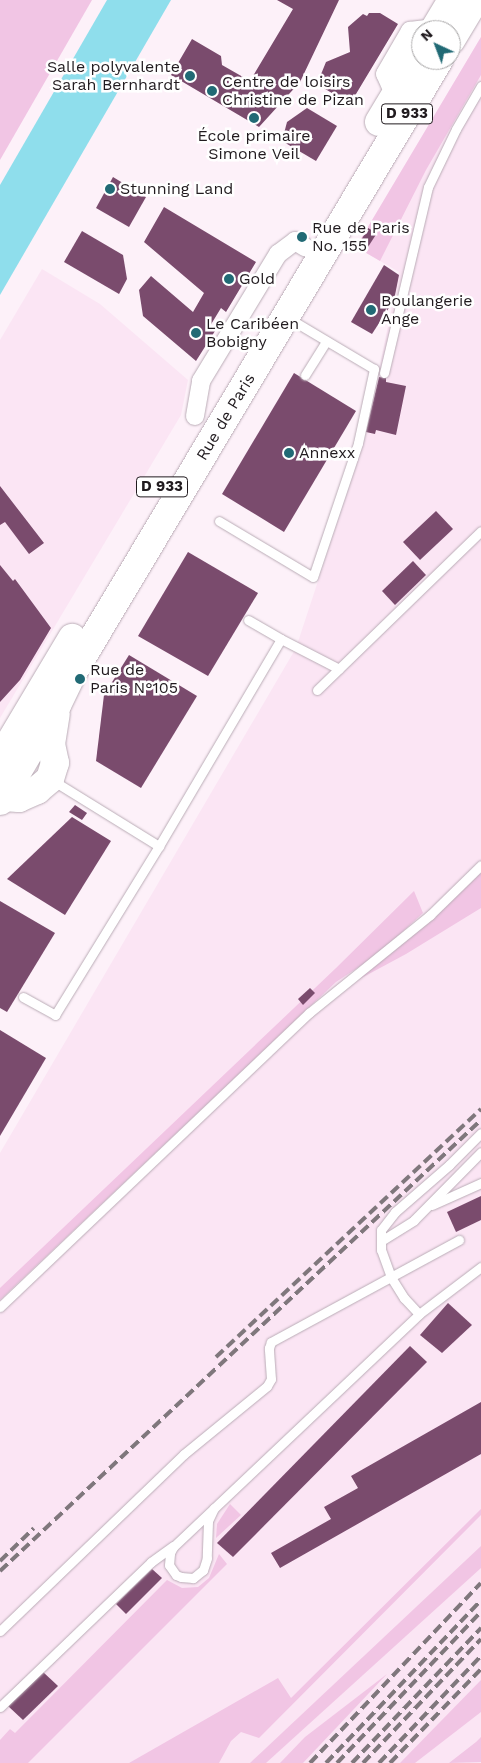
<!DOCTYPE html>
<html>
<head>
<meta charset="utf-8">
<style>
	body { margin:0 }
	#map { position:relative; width:481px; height:1763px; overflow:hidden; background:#fdf1f9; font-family:"Work Sans",sans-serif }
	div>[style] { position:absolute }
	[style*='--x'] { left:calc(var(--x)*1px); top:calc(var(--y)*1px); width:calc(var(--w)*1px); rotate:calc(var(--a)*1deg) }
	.built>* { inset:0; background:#fbe5f4 }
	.green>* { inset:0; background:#f1c5e4 }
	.water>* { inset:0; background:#8fdeec }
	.building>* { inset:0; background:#7a4b6d }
	.roads { filter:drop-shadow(0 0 1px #baacb6) drop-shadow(0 0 1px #baacb6) }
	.service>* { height:9px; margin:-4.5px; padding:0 4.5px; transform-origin:4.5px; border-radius:4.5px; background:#fff }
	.minor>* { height:18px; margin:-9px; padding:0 9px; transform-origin:9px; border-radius:9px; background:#fff }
	.primary>* { height:28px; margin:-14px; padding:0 14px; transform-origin:14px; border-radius:14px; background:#fff }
	.rail>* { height:4px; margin-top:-2px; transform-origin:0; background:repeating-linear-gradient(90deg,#7f777c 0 10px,transparent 0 15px) }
	.dots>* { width:14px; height:14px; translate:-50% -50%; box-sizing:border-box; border:2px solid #fff; border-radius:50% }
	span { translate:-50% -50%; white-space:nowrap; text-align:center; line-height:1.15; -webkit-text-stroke:5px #fff; paint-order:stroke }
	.shield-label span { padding:1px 4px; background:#fff; border:1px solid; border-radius:4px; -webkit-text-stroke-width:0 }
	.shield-label { font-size:15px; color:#211b1f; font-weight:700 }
	.poi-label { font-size:16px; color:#211b1f }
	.right { translate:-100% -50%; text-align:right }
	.left { translate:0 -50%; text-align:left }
	.street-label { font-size:16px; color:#211b1f }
	.north { position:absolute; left:411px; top:20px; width:50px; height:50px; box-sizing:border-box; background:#fff; border:1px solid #a6a4a5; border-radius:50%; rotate:317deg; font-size:14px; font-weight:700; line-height:20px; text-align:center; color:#211b1f }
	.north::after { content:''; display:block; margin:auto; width:18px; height:22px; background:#216a75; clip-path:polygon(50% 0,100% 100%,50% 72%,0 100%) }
</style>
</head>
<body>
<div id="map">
	<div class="built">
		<i style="clip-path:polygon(481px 37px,481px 1763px,0 1763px,0 1153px,296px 648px,365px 438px,399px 272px,356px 247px)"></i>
		<i style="clip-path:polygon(42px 269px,100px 304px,188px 380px,181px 415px,0 718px,0 340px)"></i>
	</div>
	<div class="green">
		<i style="clip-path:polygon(0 0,92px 0,0 160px)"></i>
		<i style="clip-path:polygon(481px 37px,481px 75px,426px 170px,380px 261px,356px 247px)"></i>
		<i style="clip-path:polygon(479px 872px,481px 874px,481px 908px,406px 954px,341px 989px,430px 921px)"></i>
		<i style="clip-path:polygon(414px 891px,423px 913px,377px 955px,336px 982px,0 1300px,0 1288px,336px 968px)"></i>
		<i style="clip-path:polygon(230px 1504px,241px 1515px,216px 1538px,217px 1524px)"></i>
		<i style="clip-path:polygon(481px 1509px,481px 1515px,259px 1738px,241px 1732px,231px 1741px,219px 1763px,129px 1763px,278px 1678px,291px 1698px)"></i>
		<i style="clip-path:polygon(481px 1546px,481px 1568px,266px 1763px,250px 1763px)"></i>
		<i style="clip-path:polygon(219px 1554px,227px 1564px,28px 1763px,0 1763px,0 1740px,10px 1729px,15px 1733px,167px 1580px,182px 1588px,198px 1587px,209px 1578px)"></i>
		<i style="clip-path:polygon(387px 1674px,303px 1763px,280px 1763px,305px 1737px)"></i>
		<i style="clip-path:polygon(481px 1680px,481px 1712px,415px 1763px,400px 1763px)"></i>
		<i style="clip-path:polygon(481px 1737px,481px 1762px,449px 1763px,476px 1742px)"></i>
	</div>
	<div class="water">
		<i style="clip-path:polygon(107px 0,171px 0,0 295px,0 185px)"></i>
	</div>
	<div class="building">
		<i style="clip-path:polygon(277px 0,339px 0,300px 82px,259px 127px,171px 75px,192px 39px,221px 56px,222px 65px,250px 81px,293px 9px)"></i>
		<i style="clip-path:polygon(369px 13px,380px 13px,398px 24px,350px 104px,317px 84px,326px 62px,350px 52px,348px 27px,363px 14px,367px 16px)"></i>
		<i style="clip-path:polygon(307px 108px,337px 126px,316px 161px,282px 141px,287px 122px)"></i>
		<i style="clip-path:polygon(113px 177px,146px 197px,129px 227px,96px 208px)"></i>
		<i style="clip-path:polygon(164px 207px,256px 262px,226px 312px,221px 308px,210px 326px,215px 331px,196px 361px,143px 316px,139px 290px,151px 276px,193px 312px,204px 293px,144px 242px)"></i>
		<i style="clip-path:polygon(368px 228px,377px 233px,368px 247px,360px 242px)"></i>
		<i style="clip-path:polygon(82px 231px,123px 255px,127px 279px,119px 294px,64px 262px)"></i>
		<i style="clip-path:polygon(384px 265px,399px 275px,394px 300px,372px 334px,351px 322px)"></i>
		<i style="clip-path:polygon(294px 373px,356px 411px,284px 532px,222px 494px)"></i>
		<i style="clip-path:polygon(379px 377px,386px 378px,386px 382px,406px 386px,396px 435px,376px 430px,375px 434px,366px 432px)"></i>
		<i style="clip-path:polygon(0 486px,44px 543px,29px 554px,5px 522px,0 525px)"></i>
		<i style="clip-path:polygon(436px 511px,453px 529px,420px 560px,403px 542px)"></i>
		<i style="clip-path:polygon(188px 552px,258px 593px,208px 676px,138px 636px)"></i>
		<i style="clip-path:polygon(413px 561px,426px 575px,395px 605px,382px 591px)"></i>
		<i style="clip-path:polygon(0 565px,13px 581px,15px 579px,51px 628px,20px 680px,0 702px)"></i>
		<i style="clip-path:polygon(129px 655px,197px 696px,141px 788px,96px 761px,104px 695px)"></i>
		<i style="clip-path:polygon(75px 805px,87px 813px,82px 820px,69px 812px)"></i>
		<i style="clip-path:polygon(72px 817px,111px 841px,65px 915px,7px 879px)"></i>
		<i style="clip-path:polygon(0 901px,55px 933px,7px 1012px,0 1008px)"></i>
		<i style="clip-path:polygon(310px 988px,315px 993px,303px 1005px,298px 999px)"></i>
		<i style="clip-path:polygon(0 1030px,46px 1058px,0 1136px)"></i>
		<i style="clip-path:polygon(481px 1196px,481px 1220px,456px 1232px,447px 1212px)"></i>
		<i style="clip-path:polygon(448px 1303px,472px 1325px,442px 1353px,420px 1335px)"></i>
		<i style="clip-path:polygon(410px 1346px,427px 1362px,233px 1557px,217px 1543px)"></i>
		<i style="clip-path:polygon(481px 1402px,481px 1454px,280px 1568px,271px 1553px,331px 1519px,324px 1507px,358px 1488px,351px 1476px)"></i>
		<i style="clip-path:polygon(152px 1569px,162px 1578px,126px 1614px,116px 1604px)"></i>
		<i style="clip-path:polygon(42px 1671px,58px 1686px,23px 1720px,8px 1706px)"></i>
	</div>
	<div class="roads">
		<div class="service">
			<i style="--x:384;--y:373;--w:191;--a:-76.7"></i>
			<i style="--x:428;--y:187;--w:64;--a:-64.2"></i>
			<i style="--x:456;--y:129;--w:50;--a:-59.8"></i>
			<i style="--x:305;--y:375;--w:40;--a:-58"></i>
			<i style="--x:219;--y:521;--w:109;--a:30.8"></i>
			<i style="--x:313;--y:577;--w:141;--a:-71.4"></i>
			<i style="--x:358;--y:443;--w:76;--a:-77.8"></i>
			<i style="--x:374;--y:369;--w:100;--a:-149.3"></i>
			<i style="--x:281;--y:639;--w:65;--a:27.3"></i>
			<i style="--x:317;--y:690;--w:228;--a:-44.1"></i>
			<i style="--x:52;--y:780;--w:126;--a:31.7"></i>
			<i style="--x:159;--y:846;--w:240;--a:-59.5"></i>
			<i style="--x:281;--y:639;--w:38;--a:-150"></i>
			<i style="--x:23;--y:997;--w:37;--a:29"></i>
			<i style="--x:55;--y:1015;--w:198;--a:-58.4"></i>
			<i style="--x:432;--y:1205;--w:54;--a:-24.2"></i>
			<i style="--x:381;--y:1241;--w:39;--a:-32"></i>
			<i style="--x:414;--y:1220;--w:95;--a:-45.4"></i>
			<i style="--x:0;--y:1307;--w:427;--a:-43.6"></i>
			<i style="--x:309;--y:1013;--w:156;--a:-39"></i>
			<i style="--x:430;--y:915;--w:71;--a:-44.4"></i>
			<i style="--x:419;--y:1314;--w:22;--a:-133"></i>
			<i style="--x:404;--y:1298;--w:25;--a:-122"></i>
			<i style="--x:391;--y:1277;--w:29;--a:-110"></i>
			<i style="--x:381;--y:1250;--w:20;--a:-90"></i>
			<i style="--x:381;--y:1230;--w:23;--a:-52"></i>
			<i style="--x:395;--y:1212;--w:72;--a:-41"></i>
			<i style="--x:449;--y:1165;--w:45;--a:-45"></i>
			<i style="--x:214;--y:1508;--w:14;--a:115"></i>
			<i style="--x:208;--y:1521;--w:37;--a:92"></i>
			<i style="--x:207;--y:1558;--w:13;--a:108"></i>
			<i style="--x:203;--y:1570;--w:13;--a:141"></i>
			<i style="--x:193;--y:1578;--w:12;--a:-175"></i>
			<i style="--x:181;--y:1577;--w:5;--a:-158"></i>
			<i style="--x:176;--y:1575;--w:12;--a:-125"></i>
			<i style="--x:169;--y:1565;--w:12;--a:-85"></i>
			<i style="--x:170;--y:1553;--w:7;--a:-63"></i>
			<i style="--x:173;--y:1547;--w:339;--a:-43.4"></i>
			<i style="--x:419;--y:1314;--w:78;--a:-37.2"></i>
			<i style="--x:0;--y:1631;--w:255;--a:-43.9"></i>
			<i style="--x:184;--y:1454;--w:107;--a:-39.3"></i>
			<i style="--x:267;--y:1386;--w:8;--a:-60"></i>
			<i style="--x:271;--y:1379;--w:31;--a:-94"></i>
			<i style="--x:269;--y:1348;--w:6;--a:-72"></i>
			<i style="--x:271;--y:1342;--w:214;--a:-28.5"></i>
			<i style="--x:0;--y:1707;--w:209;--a:-43.8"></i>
			<i style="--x:151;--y:1562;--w:27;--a:-36"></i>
		</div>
		<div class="minor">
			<i style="--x:395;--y:96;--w:24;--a:-114"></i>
			<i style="--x:385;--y:74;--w:50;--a:-59.8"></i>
			<i style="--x:410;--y:31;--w:25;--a:-7"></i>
			<i style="--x:195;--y:416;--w:36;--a:-80"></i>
			<i style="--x:201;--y:381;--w:149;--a:-58.8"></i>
			<i style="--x:278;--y:254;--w:21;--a:-37"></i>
			<i style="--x:295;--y:241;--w:12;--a:31"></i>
		</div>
		<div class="primary">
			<i style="--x:434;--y:30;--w:35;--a:-59"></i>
			<i style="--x:451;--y:40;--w:47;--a:-59"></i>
			<i style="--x:379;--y:122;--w:82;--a:-59"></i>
			<i style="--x:0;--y:759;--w:141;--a:-59.2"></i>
			<i style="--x:1;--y:784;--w:13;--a:81"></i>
			<i style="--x:3;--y:797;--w:16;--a:4"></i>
			<i style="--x:19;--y:798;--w:20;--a:-24"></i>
			<i style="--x:37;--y:790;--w:17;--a:-40"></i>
			<i style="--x:50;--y:779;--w:17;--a:-73"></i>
			<i style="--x:55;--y:763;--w:19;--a:-102"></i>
			<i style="--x:51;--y:744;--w:30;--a:-81"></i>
			<i style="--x:0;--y:801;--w:112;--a:-59.3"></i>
			<i style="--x:57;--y:705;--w:34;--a:-64"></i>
			<i style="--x:72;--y:674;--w:715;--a:-59.13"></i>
		</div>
	</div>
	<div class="rail">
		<i style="--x:216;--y:1357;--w:363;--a:-43.1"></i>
		<i style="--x:0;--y:1561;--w:47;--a:-44.1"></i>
		<i style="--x:0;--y:1571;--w:659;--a:-43.16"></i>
		<i style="--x:310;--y:1763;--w:248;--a:-46.5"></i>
		<i style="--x:326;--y:1763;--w:225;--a:-46.4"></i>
		<i style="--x:337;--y:1763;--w:209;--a:-46.4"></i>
		<i style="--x:352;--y:1763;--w:187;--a:-46.3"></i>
		<i style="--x:363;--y:1763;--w:171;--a:-46.4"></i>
		<i style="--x:379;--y:1763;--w:148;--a:-46.4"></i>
		<i style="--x:390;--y:1763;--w:131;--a:-45.9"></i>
	</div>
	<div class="dots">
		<i style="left:190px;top:76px;background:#216a75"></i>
		<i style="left:212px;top:91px;background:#216a75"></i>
		<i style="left:254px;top:118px;background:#216a75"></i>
		<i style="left:110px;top:189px;background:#216a75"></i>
		<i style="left:302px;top:237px;background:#216a75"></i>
		<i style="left:229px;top:279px;background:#216a75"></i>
		<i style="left:371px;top:310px;background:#216a75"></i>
		<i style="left:196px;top:333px;background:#216a75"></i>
		<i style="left:289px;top:453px;background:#216a75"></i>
		<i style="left:80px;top:679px;background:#216a75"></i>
	</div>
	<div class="shield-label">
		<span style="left:407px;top:114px">D 933</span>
		<span style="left:162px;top:487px">D 933</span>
	</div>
	<div class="poi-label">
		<span class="right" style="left:180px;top:76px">Salle polyvalente<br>Sarah Bernhardt</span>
		<span class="left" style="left:222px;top:91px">Centre de loisirs<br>Christine de Pizan</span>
		<span style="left:254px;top:145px">École primaire<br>Simone Veil</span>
		<span class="left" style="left:120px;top:189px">Stunning Land</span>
		<span class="left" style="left:312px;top:237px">Rue de Paris<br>No. 155</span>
		<span class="left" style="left:239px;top:279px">Gold</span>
		<span class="left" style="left:381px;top:310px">Boulangerie<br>Ange</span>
		<span class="left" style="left:206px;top:333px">Le Caribéen<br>Bobigny</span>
		<span class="left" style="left:299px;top:453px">Annexx</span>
		<span class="left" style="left:90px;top:679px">Rue de<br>Paris N°105</span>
	</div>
	<div class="street-label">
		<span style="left:226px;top:417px;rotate:-59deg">Rue de Paris</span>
	</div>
	<div class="north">N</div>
</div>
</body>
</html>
